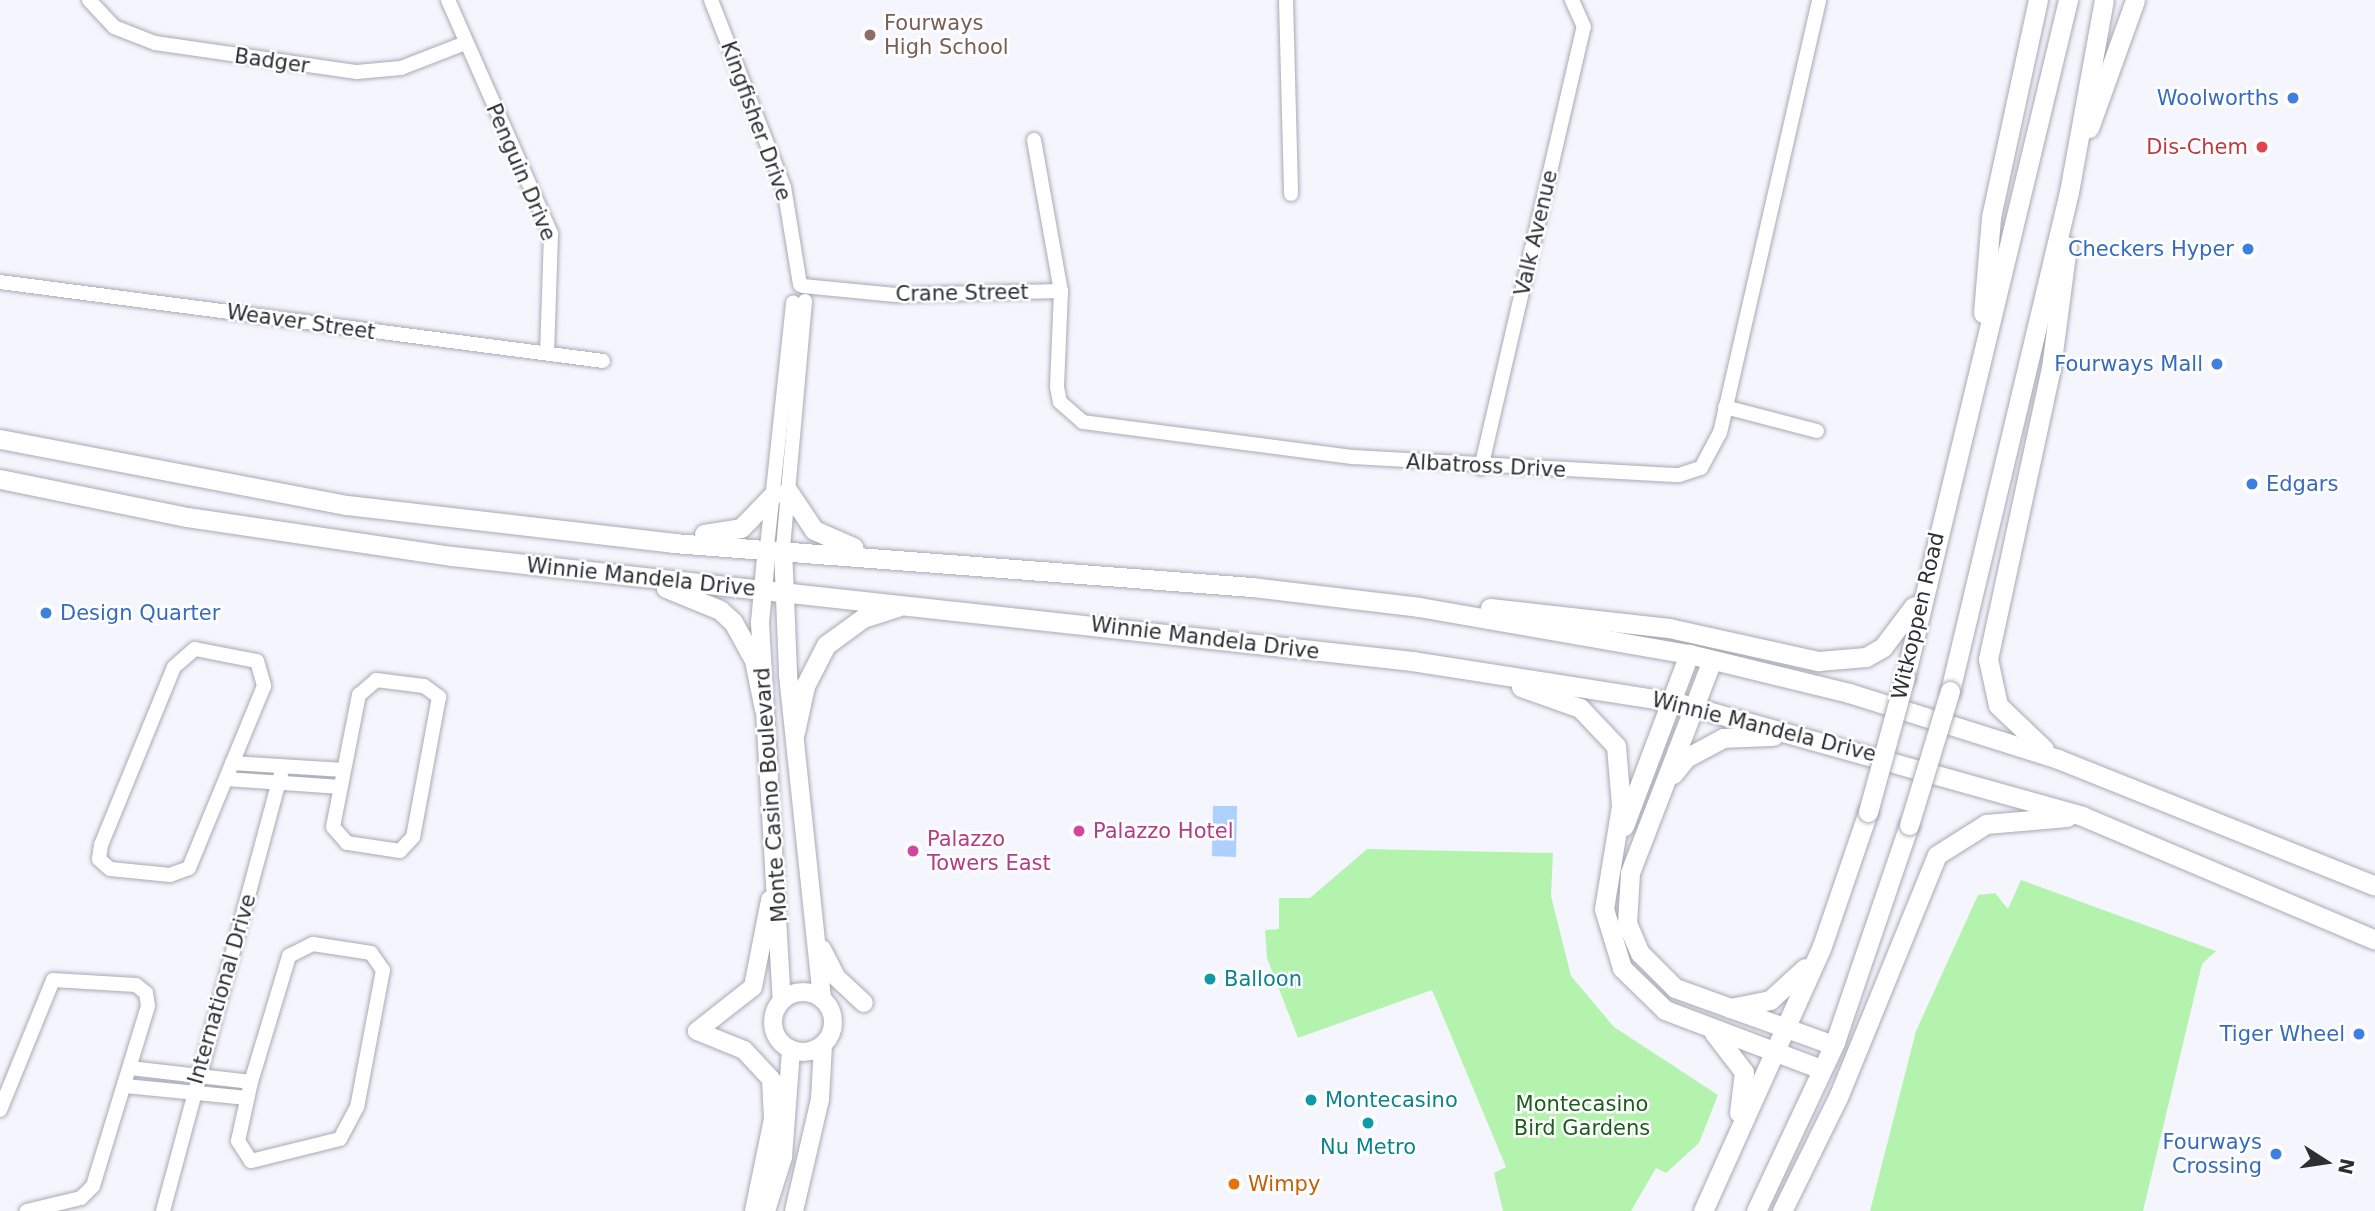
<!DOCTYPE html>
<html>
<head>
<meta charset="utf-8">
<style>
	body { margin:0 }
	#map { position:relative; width:2375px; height:1211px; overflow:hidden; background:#f5f6fd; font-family:"DejaVu Sans",sans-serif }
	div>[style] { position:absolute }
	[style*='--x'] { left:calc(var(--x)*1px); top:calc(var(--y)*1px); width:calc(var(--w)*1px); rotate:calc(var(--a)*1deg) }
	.green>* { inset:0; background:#b3f3ae }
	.water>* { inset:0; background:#add0fc }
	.roads { filter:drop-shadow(0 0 2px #a8aab5) drop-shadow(0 0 2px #a8aab5) }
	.minor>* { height:14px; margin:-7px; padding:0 7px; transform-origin:7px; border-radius:7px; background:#fff }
	.tertiary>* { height:18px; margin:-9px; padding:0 9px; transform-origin:9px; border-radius:9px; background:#fff }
	.tertiary>.ring { margin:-9px; padding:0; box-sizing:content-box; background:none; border:18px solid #fff; border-radius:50% }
	.secondary>* { height:19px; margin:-9.5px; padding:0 9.5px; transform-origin:9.5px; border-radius:9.5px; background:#fff }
	.bridges { filter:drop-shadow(0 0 2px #a8aab5) drop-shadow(0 0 2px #a8aab5) }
	.secondary-bridge>* { height:19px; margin:-9.5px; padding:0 9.5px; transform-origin:9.5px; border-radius:9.5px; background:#fff }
	.dots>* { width:19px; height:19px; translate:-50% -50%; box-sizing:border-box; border:4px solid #fff; border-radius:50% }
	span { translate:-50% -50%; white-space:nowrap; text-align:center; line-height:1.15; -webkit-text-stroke:5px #fff; paint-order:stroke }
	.education-label { font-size:21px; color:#785e54 }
	.left { translate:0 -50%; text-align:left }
	.street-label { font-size:21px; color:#2d2e33 }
	.shop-label { font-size:21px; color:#366cbe }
	.right { translate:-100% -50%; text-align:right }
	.health-label { font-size:21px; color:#be3a42 }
	.hotel-label { font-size:21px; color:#b23c85 }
	.culture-label { font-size:21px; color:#0d838f }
	.park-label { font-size:21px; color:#1b5e1a }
	.food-label { font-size:21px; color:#c56008 }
	.north { position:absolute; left:2291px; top:1127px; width:70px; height:70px; -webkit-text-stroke:5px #fff; paint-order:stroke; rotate:102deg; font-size:19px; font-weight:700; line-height:28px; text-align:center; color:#2d2e33 }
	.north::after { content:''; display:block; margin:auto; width:24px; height:32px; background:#2d2e33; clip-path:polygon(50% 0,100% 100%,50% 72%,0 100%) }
</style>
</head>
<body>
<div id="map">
	<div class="green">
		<i style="clip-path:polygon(1367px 849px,1553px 853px,1551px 896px,1571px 976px,1614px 1027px,1718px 1095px,1699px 1143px,1666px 1173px,1656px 1168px,1631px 1211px,1503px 1211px,1494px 1173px,1506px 1167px,1432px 990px,1298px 1038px,1267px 958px,1265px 930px,1279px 929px,1279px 898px,1310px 898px)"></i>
		<i style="clip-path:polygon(2021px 880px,2216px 951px,2202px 964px,2143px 1211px,1870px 1211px,1916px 1031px,1978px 895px,1995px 893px,2008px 909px)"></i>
	</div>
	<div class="water">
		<i style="clip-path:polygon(1213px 806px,1237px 806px,1236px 857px,1212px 856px)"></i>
	</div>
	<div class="roads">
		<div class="minor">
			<i style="--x:89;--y:0;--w:37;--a:47"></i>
			<i style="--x:114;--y:27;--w:44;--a:21.3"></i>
			<i style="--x:155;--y:43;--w:204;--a:8.2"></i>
			<i style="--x:357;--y:72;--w:44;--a:-5.2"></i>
			<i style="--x:401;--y:68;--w:69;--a:-21.3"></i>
			<i style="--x:448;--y:0;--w:256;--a:66.2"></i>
			<i style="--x:551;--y:234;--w:119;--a:91.9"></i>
			<i style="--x:711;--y:0;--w:201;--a:68.7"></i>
			<i style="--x:784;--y:187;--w:99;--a:80.7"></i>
			<i style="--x:1286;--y:0;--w:194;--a:88.5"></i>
			<i style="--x:1034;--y:140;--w:153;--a:79.9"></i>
			<i style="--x:1061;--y:291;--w:96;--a:92.4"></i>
			<i style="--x:1057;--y:387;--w:15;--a:79"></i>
			<i style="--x:1060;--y:402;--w:30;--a:41"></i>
			<i style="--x:1083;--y:422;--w:272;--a:7.4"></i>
			<i style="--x:1353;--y:457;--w:326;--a:3.2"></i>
			<i style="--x:1679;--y:475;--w:23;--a:-18"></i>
			<i style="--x:1701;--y:468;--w:40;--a:-62"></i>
			<i style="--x:1720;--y:433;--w:444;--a:-77.1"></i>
			<i style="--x:0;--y:282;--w:608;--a:7.46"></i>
			<i style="--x:803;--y:286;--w:93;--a:5.5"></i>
			<i style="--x:896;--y:295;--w:165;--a:-1.4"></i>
			<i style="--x:1725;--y:407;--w:95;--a:14.6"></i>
			<i style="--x:1481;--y:468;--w:453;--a:-76.9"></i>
			<i style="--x:1584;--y:27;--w:30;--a:-114"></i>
			<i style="--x:767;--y:547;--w:246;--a:-83.9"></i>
			<i style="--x:783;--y:548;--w:248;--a:-84.9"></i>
			<i style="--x:195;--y:649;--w:63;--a:11"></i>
			<i style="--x:257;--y:661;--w:26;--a:74"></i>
			<i style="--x:264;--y:686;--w:197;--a:112.4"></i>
			<i style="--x:189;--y:868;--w:20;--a:160"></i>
			<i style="--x:170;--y:875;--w:60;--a:-174.3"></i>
			<i style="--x:110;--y:869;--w:15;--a:-138"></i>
			<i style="--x:99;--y:859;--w:14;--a:-82"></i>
			<i style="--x:101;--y:845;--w:192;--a:-67.7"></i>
			<i style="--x:174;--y:667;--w:28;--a:-41"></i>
			<i style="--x:376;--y:680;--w:48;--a:7.1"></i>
			<i style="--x:424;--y:686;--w:19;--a:36"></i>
			<i style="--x:439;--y:697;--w:142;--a:100.5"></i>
			<i style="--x:413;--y:837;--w:19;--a:133"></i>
			<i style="--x:400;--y:851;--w:54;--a:-171.4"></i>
			<i style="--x:347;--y:843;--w:21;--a:-131"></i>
			<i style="--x:333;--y:827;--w:135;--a:-78.9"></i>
			<i style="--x:359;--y:695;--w:23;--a:-41"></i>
			<i style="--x:232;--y:763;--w:112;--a:3.6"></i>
			<i style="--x:226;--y:779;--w:115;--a:4"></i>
			<i style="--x:313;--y:944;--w:59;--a:8.8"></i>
			<i style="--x:371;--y:953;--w:21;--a:55"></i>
			<i style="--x:383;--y:970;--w:139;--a:100.7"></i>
			<i style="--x:357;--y:1107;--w:36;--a:118"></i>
			<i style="--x:340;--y:1139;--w:92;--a:166.1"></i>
			<i style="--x:251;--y:1161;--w:24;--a:-123"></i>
			<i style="--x:238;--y:1141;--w:60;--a:-77.6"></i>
			<i style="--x:251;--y:1082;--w:132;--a:-73.2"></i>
			<i style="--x:289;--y:956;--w:27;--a:-27"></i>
			<i style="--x:130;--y:1068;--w:122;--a:6.6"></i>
			<i style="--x:125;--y:1086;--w:123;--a:5.6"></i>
			<i style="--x:0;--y:1110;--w:140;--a:-67.8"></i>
			<i style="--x:53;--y:980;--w:83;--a:3.4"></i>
			<i style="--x:136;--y:985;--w:13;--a:39"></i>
			<i style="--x:146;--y:993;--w:13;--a:81"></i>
			<i style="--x:148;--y:1006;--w:188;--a:107"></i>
			<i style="--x:93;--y:1186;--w:17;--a:135"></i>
			<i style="--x:81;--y:1198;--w:56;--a:166.5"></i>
			<i style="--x:163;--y:1211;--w:460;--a:-74.9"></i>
		</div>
		<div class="tertiary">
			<i style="--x:767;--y:547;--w:76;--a:95.3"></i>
			<i style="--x:760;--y:623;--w:378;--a:86.7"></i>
			<i style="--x:783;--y:548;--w:127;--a:87.7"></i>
			<i style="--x:788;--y:675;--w:325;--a:84"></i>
			<i style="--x:822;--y:949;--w:31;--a:63"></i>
			<i style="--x:836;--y:977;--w:38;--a:43"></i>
			<i class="ring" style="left:773px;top:992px;width:42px;height:42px"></i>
			<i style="--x:697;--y:1031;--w:51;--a:22"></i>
			<i style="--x:744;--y:1050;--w:40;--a:47"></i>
			<i style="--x:771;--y:1079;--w:40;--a:87.1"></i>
			<i style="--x:773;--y:1119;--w:94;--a:101.7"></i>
			<i style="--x:697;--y:1031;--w:71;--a:-38.2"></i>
			<i style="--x:753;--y:987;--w:89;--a:-78.9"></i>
			<i style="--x:766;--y:1211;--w:57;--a:-72.5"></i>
			<i style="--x:783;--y:1157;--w:107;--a:-85.7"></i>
			<i style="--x:794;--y:1211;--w:115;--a:-76.9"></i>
			<i style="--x:820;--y:1099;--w:54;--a:-86.8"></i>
		</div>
		<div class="secondary">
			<i style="--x:2089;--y:128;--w:136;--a:-70.2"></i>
			<i style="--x:1983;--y:313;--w:96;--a:-85.2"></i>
			<i style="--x:1991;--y:217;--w:222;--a:-77.8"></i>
			<i style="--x:0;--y:439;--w:353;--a:10.8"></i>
			<i style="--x:347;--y:505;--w:328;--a:6.6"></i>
			<i style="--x:673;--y:543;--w:581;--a:4.35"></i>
			<i style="--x:1252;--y:587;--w:168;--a:6.8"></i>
			<i style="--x:1419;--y:607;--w:274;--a:9.9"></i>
			<i style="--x:1689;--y:654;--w:165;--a:13.7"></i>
			<i style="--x:1849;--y:693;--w:219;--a:17.5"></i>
			<i style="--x:2058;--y:759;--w:341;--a:21.8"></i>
			<i style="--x:0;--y:479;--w:191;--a:11.5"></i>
			<i style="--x:187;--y:517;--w:268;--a:8.4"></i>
			<i style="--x:452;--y:556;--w:966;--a:6.24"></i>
			<i style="--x:1412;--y:661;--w:266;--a:8.9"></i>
			<i style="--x:1675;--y:702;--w:423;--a:15.6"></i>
			<i style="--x:2082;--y:816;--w:318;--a:22.9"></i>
			<i style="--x:788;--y:491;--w:47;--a:56.3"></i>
			<i style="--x:814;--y:530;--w:43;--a:23.6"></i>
			<i style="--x:704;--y:534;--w:37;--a:-9"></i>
			<i style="--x:741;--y:528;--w:45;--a:-45.9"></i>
			<i style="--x:666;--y:588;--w:58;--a:22.2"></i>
			<i style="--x:720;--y:610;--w:18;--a:43"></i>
			<i style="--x:733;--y:622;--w:43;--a:61.1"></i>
			<i style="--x:754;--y:660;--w:50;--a:78.5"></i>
			<i style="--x:1490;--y:608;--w:180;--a:6.4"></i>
			<i style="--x:1669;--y:628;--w:153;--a:12.5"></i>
			<i style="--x:1818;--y:661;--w:48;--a:-4.8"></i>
			<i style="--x:1866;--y:657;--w:20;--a:-30"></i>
			<i style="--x:1883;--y:647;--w:51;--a:-52.9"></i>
			<i style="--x:1712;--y:660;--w:228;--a:111.1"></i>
			<i style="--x:1630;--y:873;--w:50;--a:93.4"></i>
			<i style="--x:1627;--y:923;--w:33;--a:67"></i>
			<i style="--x:1640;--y:953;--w:49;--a:45"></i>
			<i style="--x:1675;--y:988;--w:168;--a:19.8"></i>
			<i style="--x:1905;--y:677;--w:696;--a:-76.46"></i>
			<i style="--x:1521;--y:687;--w:63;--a:19.6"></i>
			<i style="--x:1580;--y:708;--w:52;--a:46.5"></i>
			<i style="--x:1616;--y:746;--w:60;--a:85.2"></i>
			<i style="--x:1621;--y:806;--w:104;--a:99.4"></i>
			<i style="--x:1604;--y:909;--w:62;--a:73"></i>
			<i style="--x:1622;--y:968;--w:60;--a:44.3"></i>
			<i style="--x:1665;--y:1010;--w:167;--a:20.7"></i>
			<i style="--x:1950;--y:691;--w:513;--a:-76.59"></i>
			<i style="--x:2069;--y:192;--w:195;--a:-79.7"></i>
			<i style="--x:795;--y:732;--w:47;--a:-77.7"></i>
			<i style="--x:805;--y:686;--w:46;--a:-62.9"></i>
			<i style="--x:826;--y:645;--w:46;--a:-36.1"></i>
			<i style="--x:863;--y:618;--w:36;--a:-18"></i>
			<i style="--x:2044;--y:749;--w:64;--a:-136.3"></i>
			<i style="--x:1998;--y:705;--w:47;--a:-102.3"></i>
			<i style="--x:1988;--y:659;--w:298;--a:-77.8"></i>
			<i style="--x:2051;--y:368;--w:123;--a:-82.5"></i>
			<i style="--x:1673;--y:774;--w:21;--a:-51"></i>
			<i style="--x:1686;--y:758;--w:42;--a:-28.4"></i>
			<i style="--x:1723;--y:738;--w:50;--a:-2.3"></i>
			<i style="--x:1624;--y:826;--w:184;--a:-69.3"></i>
			<i style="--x:1730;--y:1008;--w:41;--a:-11.3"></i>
			<i style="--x:1770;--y:1000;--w:47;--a:-42.4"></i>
			<i style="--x:1714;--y:1033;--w:49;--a:52.4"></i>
			<i style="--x:1744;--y:1072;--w:41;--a:97"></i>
			<i style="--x:1703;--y:1211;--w:290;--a:-65.8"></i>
			<i style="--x:1822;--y:946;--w:142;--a:-71.1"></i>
			<i style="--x:1756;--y:1211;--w:187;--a:-64.9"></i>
			<i style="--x:1835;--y:1042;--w:229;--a:-71.2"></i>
			<i style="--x:1782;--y:1211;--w:129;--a:-63.8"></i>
			<i style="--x:1839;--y:1095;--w:259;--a:-67.8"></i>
			<i style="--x:1937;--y:855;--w:58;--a:-32.3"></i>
			<i style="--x:1986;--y:824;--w:81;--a:-4.9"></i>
		</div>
	</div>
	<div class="bridges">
		<div class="secondary-bridge">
			<i style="--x:1868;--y:812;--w:140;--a:-74.7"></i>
			<i style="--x:1909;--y:825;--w:140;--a:-73"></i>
		</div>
	</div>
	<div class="dots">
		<i style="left:870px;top:35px;background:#8d6e63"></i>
		<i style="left:2293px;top:98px;background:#3f7fe0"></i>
		<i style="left:2262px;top:147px;background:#e0444e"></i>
		<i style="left:2248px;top:249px;background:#3f7fe0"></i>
		<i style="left:2217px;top:364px;background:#3f7fe0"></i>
		<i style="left:2252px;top:484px;background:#3f7fe0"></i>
		<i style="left:46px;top:613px;background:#3f7fe0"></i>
		<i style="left:1079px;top:831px;background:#d1479c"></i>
		<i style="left:913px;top:851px;background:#d1479c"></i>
		<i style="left:1210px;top:979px;background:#0f9aa8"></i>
		<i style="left:2359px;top:1034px;background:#3f7fe0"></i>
		<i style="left:1311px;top:1100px;background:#0f9aa8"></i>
		<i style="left:1368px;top:1123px;background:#0f9aa8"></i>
		<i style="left:2276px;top:1154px;background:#3f7fe0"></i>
		<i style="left:1234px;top:1184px;background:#e8710a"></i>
	</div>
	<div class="education-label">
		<span class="left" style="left:884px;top:35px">Fourways<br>High School</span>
	</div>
	<div class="street-label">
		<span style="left:272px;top:61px;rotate:8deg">Badger</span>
		<span style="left:756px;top:121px;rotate:70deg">Kingfisher Drive</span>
		<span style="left:521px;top:172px;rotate:67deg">Penguin Drive</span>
		<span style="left:1536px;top:233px;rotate:-77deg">Valk Avenue</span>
		<span style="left:962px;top:293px;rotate:-1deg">Crane Street</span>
		<span style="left:301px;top:322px;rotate:8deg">Weaver Street</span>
		<span style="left:1486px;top:466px;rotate:3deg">Albatross Drive</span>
		<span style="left:641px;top:577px;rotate:6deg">Winnie Mandela Drive</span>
		<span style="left:1918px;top:616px;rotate:-77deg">Witkoppen Road</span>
		<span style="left:1205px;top:638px;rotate:7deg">Winnie Mandela Drive</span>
		<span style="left:1764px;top:727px;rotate:14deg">Winnie Mandela Drive</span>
		<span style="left:771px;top:795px;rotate:-94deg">Monte Casino Boulevard</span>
		<span style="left:222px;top:989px;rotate:-74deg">International Drive</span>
	</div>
	<div class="shop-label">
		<span class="right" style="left:2279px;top:98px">Woolworths</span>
		<span class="right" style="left:2234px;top:249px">Checkers Hyper</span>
		<span class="right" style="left:2203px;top:364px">Fourways Mall</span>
		<span class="left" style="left:2266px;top:484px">Edgars</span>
		<span class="left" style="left:60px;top:613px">Design Quarter</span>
		<span class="right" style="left:2345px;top:1034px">Tiger Wheel</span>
		<span class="right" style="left:2262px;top:1154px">Fourways<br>Crossing</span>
	</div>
	<div class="health-label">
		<span class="right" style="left:2248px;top:147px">Dis-Chem</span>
	</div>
	<div class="hotel-label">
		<span class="left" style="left:1093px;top:831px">Palazzo Hotel</span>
		<span class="left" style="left:927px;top:851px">Palazzo<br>Towers East</span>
	</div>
	<div class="culture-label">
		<span class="left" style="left:1224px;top:979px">Balloon</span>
		<span class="left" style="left:1325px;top:1100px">Montecasino</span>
		<span style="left:1368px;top:1147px">Nu Metro</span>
	</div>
	<div class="park-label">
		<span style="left:1582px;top:1116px">Montecasino<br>Bird Gardens</span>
	</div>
	<div class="food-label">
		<span class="left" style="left:1248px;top:1184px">Wimpy</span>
	</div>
	<div class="north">N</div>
</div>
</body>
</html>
